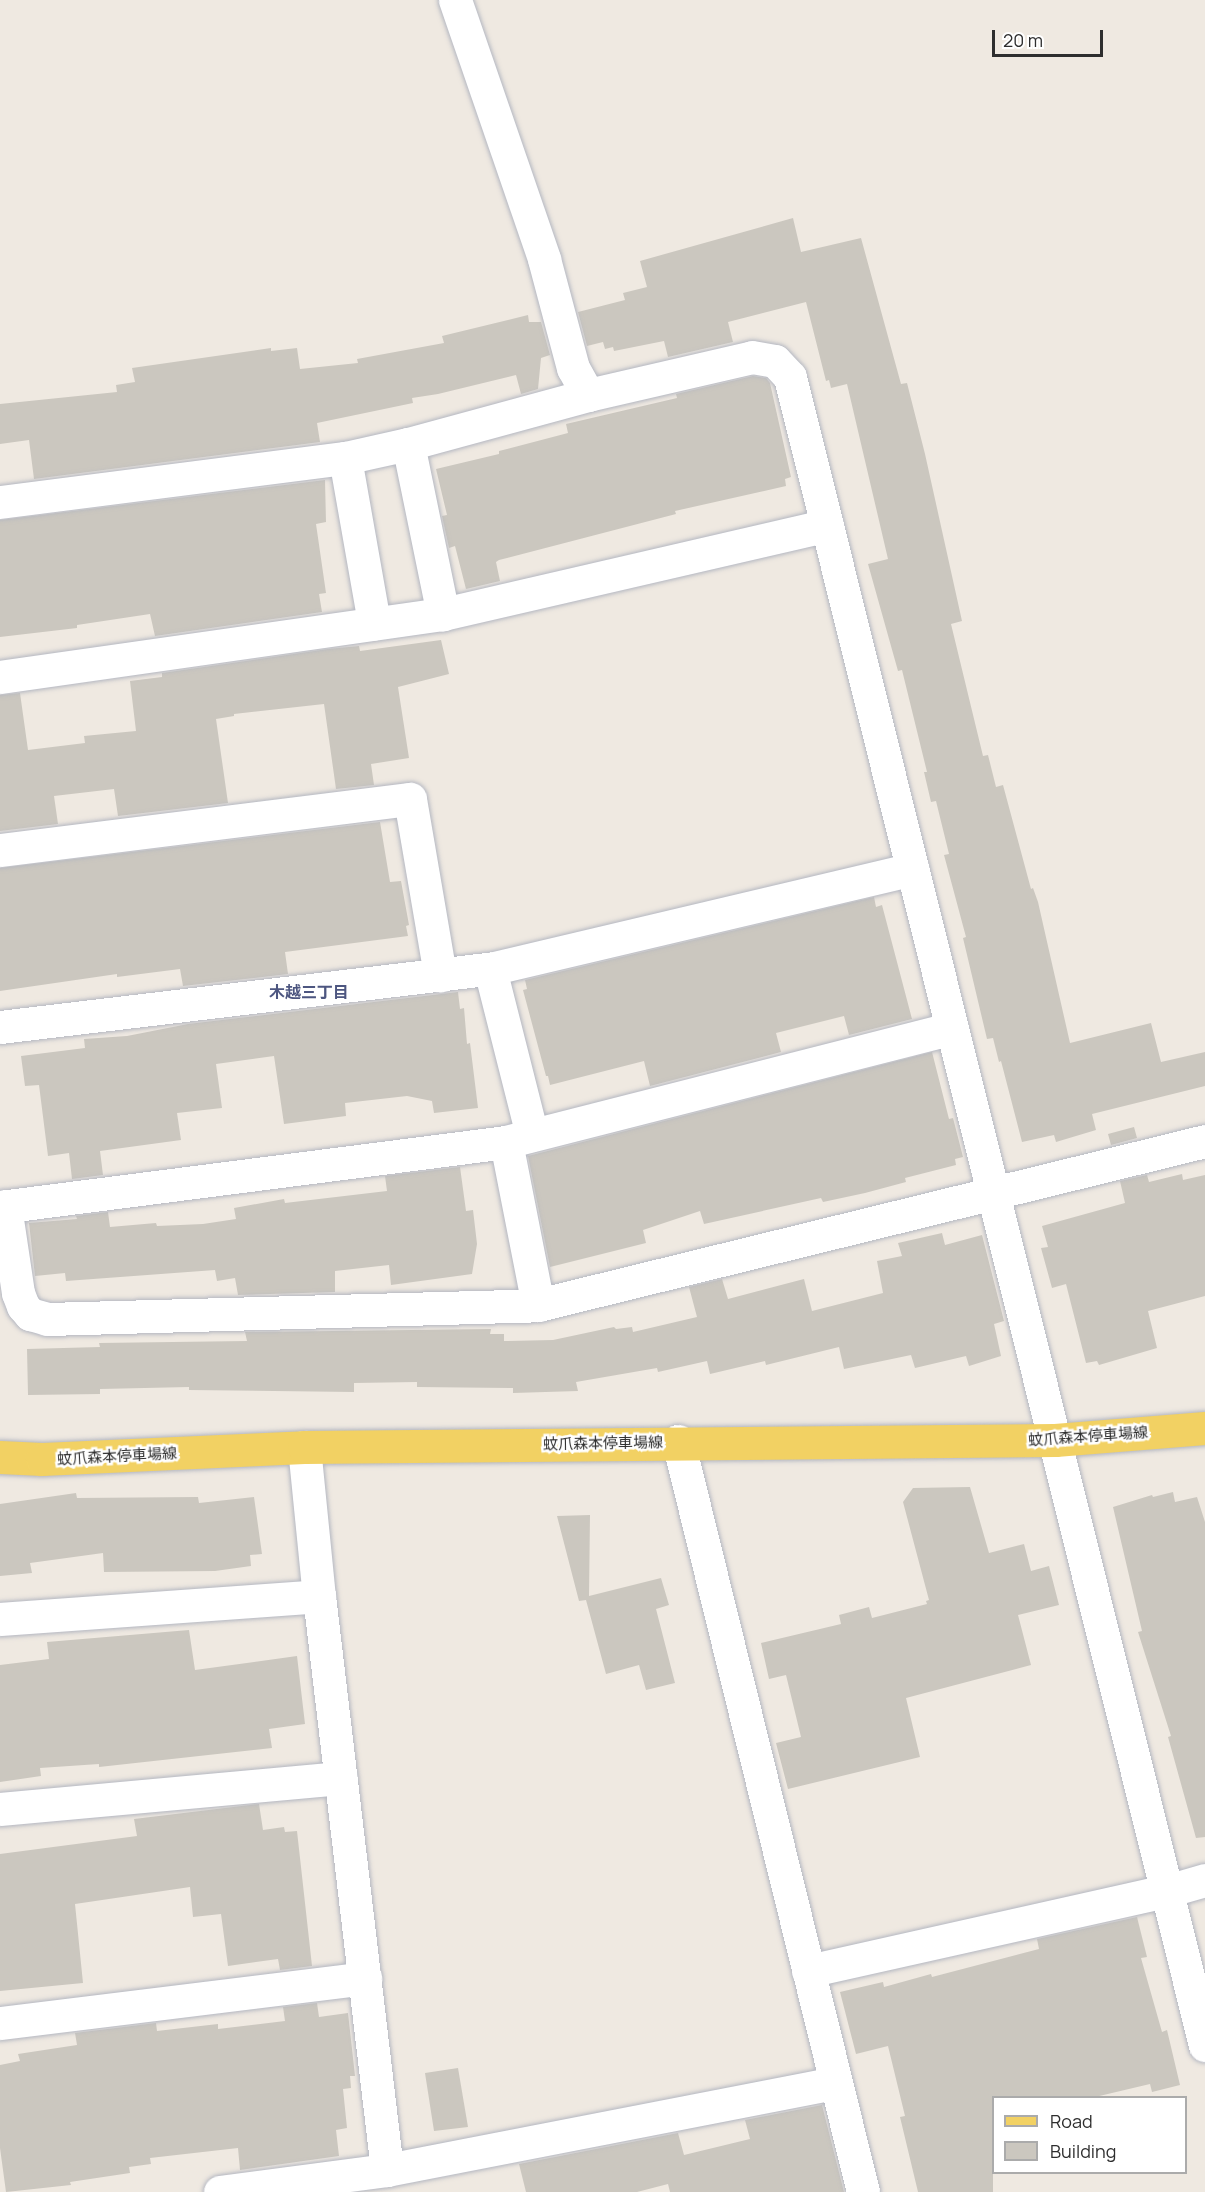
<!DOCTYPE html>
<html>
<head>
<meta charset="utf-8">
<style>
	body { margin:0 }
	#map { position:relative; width:1205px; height:2192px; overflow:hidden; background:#efe9e1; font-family:Manrope,"Noto Sans JP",sans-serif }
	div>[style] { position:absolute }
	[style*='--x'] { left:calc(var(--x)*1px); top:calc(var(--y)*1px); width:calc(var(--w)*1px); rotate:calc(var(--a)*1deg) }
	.building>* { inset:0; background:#cbc7bf }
	.roads { filter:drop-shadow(0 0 2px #b4b7c1) drop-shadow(0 0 2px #b4b7c1) }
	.minor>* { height:33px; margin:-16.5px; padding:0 16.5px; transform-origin:16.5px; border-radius:16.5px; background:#fff }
	.major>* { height:33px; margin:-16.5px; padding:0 16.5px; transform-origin:16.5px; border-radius:16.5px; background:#f2d163 }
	span { translate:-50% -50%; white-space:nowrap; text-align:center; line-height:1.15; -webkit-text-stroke:5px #fff; paint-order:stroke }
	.street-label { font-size:15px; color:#2e2e2e }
	.neighbourhood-label { font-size:16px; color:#4d5680; font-weight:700 }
	.legend { position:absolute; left:992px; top:2096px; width:195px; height:78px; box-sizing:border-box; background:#fff; border:2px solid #ababab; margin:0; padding:8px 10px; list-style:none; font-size:18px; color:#2e2e2e }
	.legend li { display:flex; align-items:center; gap:12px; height:30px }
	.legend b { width:30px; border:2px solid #ababab }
	.scale { position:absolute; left:992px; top:30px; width:111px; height:27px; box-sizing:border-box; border:3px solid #2e2e2e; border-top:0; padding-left:8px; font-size:18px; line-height:21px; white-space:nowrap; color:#2e2e2e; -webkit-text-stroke:4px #fff; paint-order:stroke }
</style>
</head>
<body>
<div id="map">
	<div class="building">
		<i style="clip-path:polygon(793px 218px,801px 252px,861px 238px,901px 384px,907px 383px,925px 454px,962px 621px,951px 624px,983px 756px,988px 755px,996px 787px,1003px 785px,1031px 889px,1033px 888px,1038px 902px,1070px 1043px,1151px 1023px,1161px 1062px,1205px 1052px,1205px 1086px,1092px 1114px,1096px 1130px,1056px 1142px,1054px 1135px,1022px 1142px,1001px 1061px,999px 1062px,993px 1038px,987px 1039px,963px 938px,966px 937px,944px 855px,949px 854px,936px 801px,931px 802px,924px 772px,927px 772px,902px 670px,898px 671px,868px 564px,888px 559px,847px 384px,831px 388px,829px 380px,826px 381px,806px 302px,728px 322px,733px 342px,668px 357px,664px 341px,614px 351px,613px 347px,605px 349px,603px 342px,587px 346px,578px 312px,625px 300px,623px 293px,647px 287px,640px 261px)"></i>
		<i style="clip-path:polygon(528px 315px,529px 322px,541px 322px,550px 355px,541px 358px,538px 389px,521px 394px,516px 375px,438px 394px,412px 398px,413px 403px,317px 423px,320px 442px,34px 479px,29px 440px,0 444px,0 404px,117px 392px,116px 385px,135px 382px,132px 368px,271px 348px,271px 351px,297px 348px,300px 369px,358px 363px,357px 359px,444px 343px,442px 336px)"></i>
		<i style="clip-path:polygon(753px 376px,766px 378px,770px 383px,791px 477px,785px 479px,786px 486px,675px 511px,676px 514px,499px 560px,496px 562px,500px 581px,466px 589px,455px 546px,449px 548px,442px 516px,447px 515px,436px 469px,499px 454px,499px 451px,568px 433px,566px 424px,677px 398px,676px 394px)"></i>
		<i style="clip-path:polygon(325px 480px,326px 522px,316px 524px,326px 593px,319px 594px,322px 612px,155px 636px,150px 614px,77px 625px,77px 628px,0 637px,0 520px)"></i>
		<i style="clip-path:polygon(441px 640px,449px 674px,398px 687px,409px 758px,371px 764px,374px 785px,336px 789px,324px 704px,234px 714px,234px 716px,216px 719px,228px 803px,118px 816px,114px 789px,54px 796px,58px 824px,0 831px,0 695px,20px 693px,28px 750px,85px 743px,84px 736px,136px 731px,130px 681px,162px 677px,162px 673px,328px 649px,359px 646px,360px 651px)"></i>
		<i style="clip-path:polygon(380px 822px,390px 882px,401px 881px,409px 925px,406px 926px,408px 936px,285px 952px,288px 974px,183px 986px,180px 969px,117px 977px,117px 974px,0 991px,0 868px)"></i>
		<i style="clip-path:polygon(874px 897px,876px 907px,882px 905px,912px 1019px,849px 1035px,844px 1016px,776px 1033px,781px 1052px,650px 1086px,644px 1061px,550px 1085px,548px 1076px,546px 1076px,523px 990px,527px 989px,525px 980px)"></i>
		<i style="clip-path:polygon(458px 992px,460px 1009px,464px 1008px,467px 1044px,470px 1043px,478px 1108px,434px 1113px,432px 1101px,407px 1096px,345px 1103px,346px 1116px,284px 1124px,274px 1056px,216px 1064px,222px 1108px,177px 1113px,181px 1140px,100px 1151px,103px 1175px,72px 1179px,69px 1153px,48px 1156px,39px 1085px,25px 1086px,21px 1056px,85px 1048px,84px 1039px,127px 1036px,188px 1024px)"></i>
		<i style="clip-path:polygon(932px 1052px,949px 1119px,953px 1118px,963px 1157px,955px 1159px,956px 1165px,905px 1178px,906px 1182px,865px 1193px,823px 1202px,821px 1198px,704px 1224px,700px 1211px,643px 1230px,646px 1243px,550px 1267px,528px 1156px)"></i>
		<i style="clip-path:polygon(1134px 1127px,1137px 1138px,1111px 1145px,1108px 1134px)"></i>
		<i style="clip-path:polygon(460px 1167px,466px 1211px,473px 1210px,477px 1244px,472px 1274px,391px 1285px,389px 1265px,335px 1271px,335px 1292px,238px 1295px,235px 1278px,217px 1281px,215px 1270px,66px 1281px,65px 1273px,35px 1276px,29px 1223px,77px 1219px,76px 1216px,108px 1212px,110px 1227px,156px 1223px,157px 1226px,203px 1224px,236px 1219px,234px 1208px,284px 1199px,285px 1203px,387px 1191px,385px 1176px)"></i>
		<i style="clip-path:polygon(1182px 1174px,1183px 1180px,1205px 1175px,1205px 1296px,1148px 1311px,1157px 1348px,1099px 1365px,1097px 1361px,1086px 1363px,1066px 1284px,1052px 1288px,1041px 1248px,1048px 1247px,1042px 1226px,1125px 1203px,1120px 1181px,1147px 1175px,1149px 1182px)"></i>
		<i style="clip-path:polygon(942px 1233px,945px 1245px,982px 1235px,1004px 1321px,994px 1324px,1001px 1356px,969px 1366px,966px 1356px,915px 1368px,911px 1355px,844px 1369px,839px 1347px,766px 1365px,765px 1361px,710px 1374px,707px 1361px,658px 1372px,657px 1368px,576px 1382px,578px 1391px,513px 1393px,513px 1388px,417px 1387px,417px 1382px,354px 1383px,354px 1392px,189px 1390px,189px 1387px,100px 1389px,100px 1394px,28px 1395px,27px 1349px,100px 1347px,99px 1343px,247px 1341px,245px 1332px,491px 1329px,490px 1334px,504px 1334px,504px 1341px,553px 1340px,614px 1327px,616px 1329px,632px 1327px,633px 1332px,697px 1317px,689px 1287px,722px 1279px,728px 1299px,804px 1279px,812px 1311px,883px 1293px,877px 1261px,902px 1256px,898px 1243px)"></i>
		<i style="clip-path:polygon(970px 1487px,989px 1553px,1024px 1544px,1031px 1571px,1049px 1566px,1059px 1605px,1018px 1615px,1031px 1665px,906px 1698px,920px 1757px,788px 1789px,776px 1743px,801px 1737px,786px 1675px,769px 1679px,761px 1643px,841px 1624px,839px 1615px,869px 1607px,872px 1618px,927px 1604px,926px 1601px,929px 1600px,903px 1502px,913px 1488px)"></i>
		<i style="clip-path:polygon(1173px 1492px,1175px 1502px,1197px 1497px,1205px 1522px,1205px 1837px,1196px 1838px,1168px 1737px,1171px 1736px,1138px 1632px,1142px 1631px,1113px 1507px,1152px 1495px,1153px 1497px)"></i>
		<i style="clip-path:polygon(76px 1493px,77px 1498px,198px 1497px,199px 1503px,254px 1497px,262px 1554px,250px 1555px,251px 1566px,215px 1571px,104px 1572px,103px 1553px,30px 1563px,32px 1573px,0 1576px,0 1504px)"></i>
		<i style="clip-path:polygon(590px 1515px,589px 1596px,661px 1578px,669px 1605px,656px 1609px,675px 1683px,646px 1690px,639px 1665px,606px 1674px,586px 1600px,579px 1601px,557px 1516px)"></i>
		<i style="clip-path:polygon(189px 1630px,195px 1670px,297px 1656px,305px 1724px,269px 1729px,272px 1748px,99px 1767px,99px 1764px,40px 1768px,41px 1776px,0 1782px,0 1665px,49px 1659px,47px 1642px)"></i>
		<i style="clip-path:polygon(259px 1804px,263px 1830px,284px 1827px,285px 1832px,297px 1831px,312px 1966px,280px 1970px,278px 1959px,228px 1966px,221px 1914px,193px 1917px,190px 1887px,75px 1904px,83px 1983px,0 1991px,0 1854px,137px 1836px,134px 1819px)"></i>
		<i style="clip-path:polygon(1137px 1917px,1147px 1957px,1141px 1958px,1162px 2032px,1167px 2030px,1180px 2085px,1152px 2092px,1150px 2084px,1095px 2097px,993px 2097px,993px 2192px,918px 2192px,900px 2117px,905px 2116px,888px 2046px,856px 2054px,840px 1992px,883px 1982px,884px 1987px,931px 1974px,932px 1977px,1039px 1949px,1037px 1939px)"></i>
		<i style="clip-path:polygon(317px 2003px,319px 2017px,348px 2013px,355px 2076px,350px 2076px,351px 2088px,343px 2089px,347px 2128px,336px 2130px,339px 2156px,240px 2170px,238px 2148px,150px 2158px,151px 2164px,129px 2167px,130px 2173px,70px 2182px,71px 2185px,6px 2192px,0 2148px,0 2065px,20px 2061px,18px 2054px,77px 2045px,75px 2033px,156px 2023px,157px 2031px,218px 2024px,218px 2029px,285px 2021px,283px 2007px)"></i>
		<i style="clip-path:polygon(458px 2068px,468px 2127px,434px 2131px,425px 2073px)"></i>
		<i style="clip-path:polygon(822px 2105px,844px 2192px,670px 2192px,668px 2184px,637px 2192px,526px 2192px,519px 2164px,678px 2133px,684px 2155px,750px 2139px,745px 2120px)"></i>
	</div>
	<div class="roads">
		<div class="minor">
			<i style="--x:455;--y:0;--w:274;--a:71"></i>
			<i style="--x:544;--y:259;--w:113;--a:75.1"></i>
			<i style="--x:573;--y:368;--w:31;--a:61"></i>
			<i style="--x:408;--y:444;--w:174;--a:78.4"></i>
			<i style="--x:345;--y:458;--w:168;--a:80"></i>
			<i style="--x:0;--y:502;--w:348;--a:-7.3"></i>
			<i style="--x:345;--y:458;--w:65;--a:-12.5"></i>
			<i style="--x:408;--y:444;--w:187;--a:-15.2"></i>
			<i style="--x:588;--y:395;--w:168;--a:-13"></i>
			<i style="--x:752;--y:357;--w:23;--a:10"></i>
			<i style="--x:775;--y:361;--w:22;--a:47"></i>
			<i style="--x:790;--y:377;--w:1719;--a:76.03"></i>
			<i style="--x:0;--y:677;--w:447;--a:-8.1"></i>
			<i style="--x:443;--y:614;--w:394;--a:-13"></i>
			<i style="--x:0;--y:850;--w:413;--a:-7.1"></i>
			<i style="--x:410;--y:799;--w:179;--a:80.3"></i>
			<i style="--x:490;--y:969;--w:171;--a:75.8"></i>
			<i style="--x:0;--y:1027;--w:493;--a:-6.8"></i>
			<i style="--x:490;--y:969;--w:434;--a:-13.3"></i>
			<i style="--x:506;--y:1142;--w:166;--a:78.9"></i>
			<i style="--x:5;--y:1206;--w:88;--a:81.5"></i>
			<i style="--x:18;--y:1293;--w:14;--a:69"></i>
			<i style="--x:23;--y:1306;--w:11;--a:49"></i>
			<i style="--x:30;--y:1314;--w:18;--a:16"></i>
			<i style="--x:47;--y:1319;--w:491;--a:-1.6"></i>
			<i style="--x:538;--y:1305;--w:687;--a:-13.81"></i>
			<i style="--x:0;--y:1207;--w:510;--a:-7.32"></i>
			<i style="--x:506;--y:1142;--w:460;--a:-14.3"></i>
			<i style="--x:678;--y:1441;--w:773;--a:76.16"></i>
			<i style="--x:304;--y:1447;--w:150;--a:84.3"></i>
			<i style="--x:319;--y:1596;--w:578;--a:83.24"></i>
			<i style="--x:387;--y:2170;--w:457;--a:-11"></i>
			<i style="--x:0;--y:1619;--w:320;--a:-4.1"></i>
			<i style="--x:0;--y:1809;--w:342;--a:-5.2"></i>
			<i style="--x:808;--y:1971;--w:368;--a:-12.6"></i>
			<i style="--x:1167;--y:1891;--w:40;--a:-16"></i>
			<i style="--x:0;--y:2023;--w:368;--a:-7"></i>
			<i style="--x:220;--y:2192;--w:168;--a:-7.5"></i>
		</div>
		<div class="major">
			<i style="--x:0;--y:1457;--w:42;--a:2.7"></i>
			<i style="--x:42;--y:1459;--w:262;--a:-2.6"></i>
			<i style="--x:304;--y:1447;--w:751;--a:-0.53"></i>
			<i style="--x:1055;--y:1440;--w:150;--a:-4.6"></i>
		</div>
	</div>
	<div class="street-label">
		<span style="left:1088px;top:1436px;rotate:-4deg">蚊爪森本停車場線</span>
		<span style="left:603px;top:1443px;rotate:-1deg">蚊爪森本停車場線</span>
		<span style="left:117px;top:1456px;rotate:-3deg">蚊爪森本停車場線</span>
	</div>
	<div class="neighbourhood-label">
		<span style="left:309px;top:992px">木越三丁目</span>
	</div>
	<ul class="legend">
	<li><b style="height:8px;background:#f2d163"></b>Road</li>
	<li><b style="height:16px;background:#cbc7bf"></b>Building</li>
	</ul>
	<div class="scale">20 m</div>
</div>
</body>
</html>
